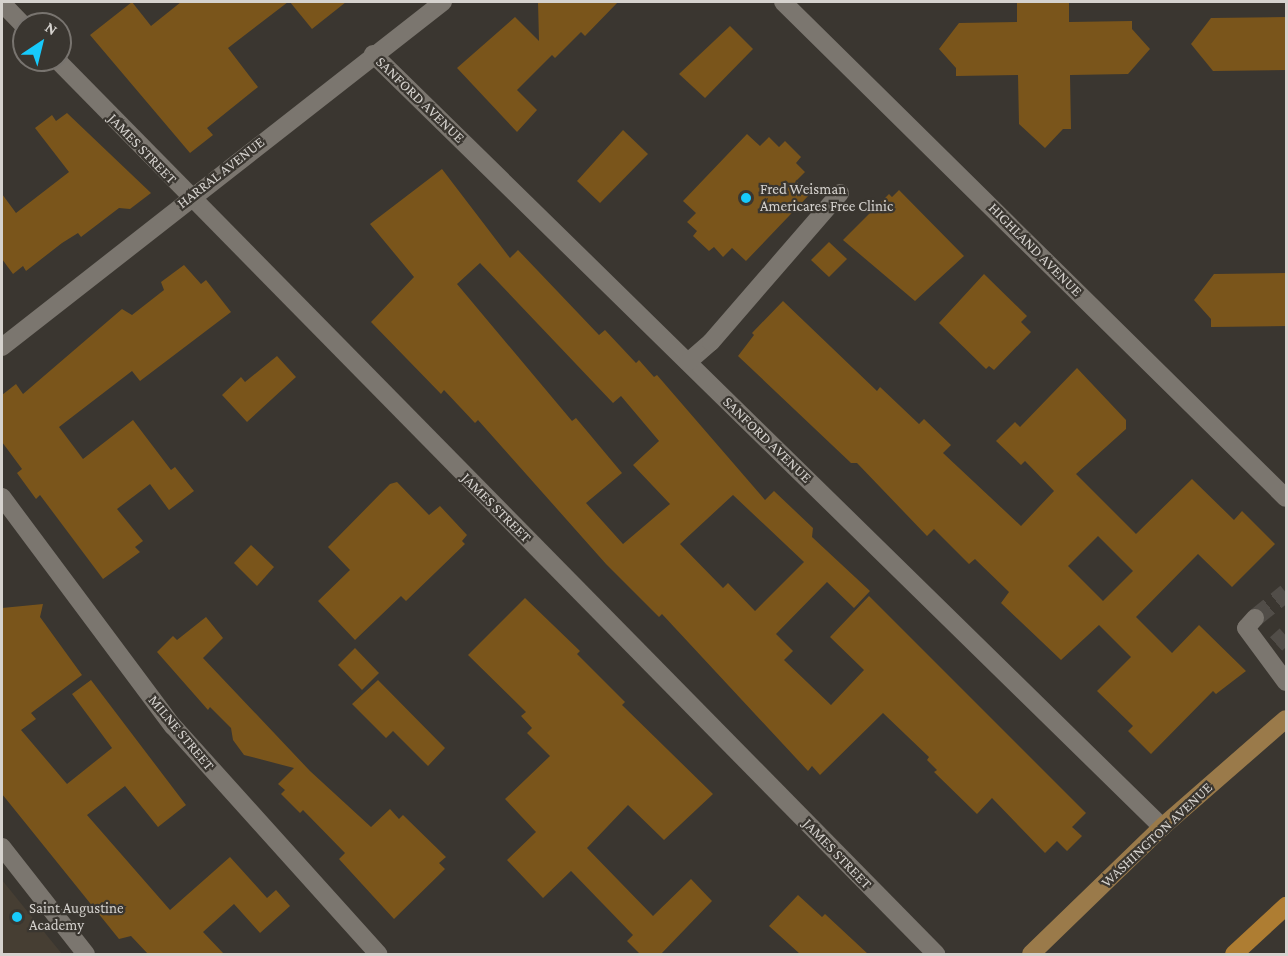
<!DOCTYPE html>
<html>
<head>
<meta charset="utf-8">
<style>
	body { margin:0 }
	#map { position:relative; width:1288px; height:956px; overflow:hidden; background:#3a3630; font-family:"Crimson Pro",serif }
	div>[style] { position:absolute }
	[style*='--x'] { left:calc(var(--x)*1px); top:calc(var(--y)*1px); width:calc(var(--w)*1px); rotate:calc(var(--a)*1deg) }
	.built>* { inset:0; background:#463e33 }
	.building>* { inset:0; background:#7a551b }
	.minor-tunnel>* { height:18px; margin-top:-9px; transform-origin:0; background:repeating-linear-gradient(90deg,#514d48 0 18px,transparent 0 27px) }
	.minor>* { height:18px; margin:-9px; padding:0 9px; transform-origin:9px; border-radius:9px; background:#7b766f }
	.major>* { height:18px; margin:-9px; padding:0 9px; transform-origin:9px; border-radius:9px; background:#9a7a4a }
	.highway>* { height:18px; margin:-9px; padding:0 9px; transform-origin:9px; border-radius:9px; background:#ae7d32 }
	.dots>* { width:16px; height:16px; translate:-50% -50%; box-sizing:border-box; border:3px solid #3a3630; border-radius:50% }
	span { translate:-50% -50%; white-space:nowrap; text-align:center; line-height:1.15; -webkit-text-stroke:4.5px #3a3630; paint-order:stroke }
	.street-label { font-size:15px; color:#d5d2ce }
	.poi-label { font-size:15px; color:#d5d2ce }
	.left { translate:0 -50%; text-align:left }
	.frame { position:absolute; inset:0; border:3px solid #d5d2ce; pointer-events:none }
	.north { position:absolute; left:12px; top:12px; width:60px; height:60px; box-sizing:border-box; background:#3a3630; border:2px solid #78746f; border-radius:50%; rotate:35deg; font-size:16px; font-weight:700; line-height:24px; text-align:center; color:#d5d2ce }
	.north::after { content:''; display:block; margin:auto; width:21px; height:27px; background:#17cafb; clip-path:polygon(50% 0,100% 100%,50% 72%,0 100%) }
</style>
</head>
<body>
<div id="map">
	<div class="built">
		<i style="clip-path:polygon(2px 880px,62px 954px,2px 954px)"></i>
	</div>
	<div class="building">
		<i style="clip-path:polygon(132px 2px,151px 26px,181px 2px,288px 2px,228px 48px,258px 87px,207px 128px,213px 135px,190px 153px,90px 35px)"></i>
		<i style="clip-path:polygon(290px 2px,346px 2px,312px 29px)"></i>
		<i style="clip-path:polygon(538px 2px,618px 2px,585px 36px,581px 32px,555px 58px,552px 55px,517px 90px,537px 110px,517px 132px,457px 68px,515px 17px,539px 41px)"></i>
		<i style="clip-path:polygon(1017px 2px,1069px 2px,1069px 22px,1132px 21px,1132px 29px,1150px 49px,1128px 74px,1070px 75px,1071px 129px,1063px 129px,1045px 148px,1019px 124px,1018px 75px,956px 76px,956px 68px,939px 49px,959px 23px,1017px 22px)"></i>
		<i style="clip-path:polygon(1287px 17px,1287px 70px,1213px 71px,1191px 44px,1211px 18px)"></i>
		<i style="clip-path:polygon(730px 26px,753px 49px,705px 98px,679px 74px)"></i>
		<i style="clip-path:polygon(67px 113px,151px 193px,130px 209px,119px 208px,81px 237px,78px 233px,62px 243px,26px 271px,23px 266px,13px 274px,2px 259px,2px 194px,16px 213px,69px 172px,35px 128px,52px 115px,56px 121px)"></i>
		<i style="clip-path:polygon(623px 130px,648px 154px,600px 203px,577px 181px)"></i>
		<i style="clip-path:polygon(747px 134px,760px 146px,769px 137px,779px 147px,785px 141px,801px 157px,796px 163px,805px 172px,796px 181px,810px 194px,746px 261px,732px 248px,723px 257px,714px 247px,709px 251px,693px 236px,697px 231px,687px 222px,696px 213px,683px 201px)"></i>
		<i style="clip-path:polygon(evenodd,442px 169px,510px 258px,518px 250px,599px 335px,605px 330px,636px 363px,639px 360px,654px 377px,657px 375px,765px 500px,774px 491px,813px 528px,812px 537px,870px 591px,854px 608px,827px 582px,776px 634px,793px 651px,784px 660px,831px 705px,864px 670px,830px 637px,869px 596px,1086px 813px,1072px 827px,1082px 836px,1067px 851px,1057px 841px,1045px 853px,992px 798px,977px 814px,934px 772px,937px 770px,927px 760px,929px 757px,883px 713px,820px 775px,812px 766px,808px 771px,662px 614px,659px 617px,606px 564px,478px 420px,475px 423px,444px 390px,441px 394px,371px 322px,414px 277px,370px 224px,442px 169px,480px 263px,613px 403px,621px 396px,659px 441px,633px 465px,670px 504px,623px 544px,586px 503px,622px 473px,576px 418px,572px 421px,457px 284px,480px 263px,442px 169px,733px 495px,804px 562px,755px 611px,728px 583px,723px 588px,680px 544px,733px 495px)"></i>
		<i style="clip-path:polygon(899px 190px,964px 256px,915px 301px,843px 240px,889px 194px,892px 197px)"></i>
		<i style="clip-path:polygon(829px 242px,847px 259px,829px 277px,811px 260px)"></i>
		<i style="clip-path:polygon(184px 265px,201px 284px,206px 280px,231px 312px,140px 381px,132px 371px,59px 427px,83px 459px,133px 420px,171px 470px,175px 467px,194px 491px,169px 510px,150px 484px,117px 509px,143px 541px,135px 547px,140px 552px,103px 579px,40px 495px,36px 499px,17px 473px,22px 469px,2px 442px,2px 395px,16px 384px,23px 394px,122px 309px,132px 315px,164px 290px,161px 282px)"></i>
		<i style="clip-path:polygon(1287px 273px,1287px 326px,1211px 327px,1211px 319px,1194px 300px,1214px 274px)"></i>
		<i style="clip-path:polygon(984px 274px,1027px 316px,1021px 322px,1031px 332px,994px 370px,989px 366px,986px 369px,939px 323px)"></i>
		<i style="clip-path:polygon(evenodd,783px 301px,877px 391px,880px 387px,919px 424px,924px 419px,951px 445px,943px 453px,1021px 526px,1054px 491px,1025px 461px,1021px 465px,996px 441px,1015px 422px,1020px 427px,1077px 368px,1126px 420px,1126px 429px,1076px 474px,1136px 534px,1192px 479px,1234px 520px,1242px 511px,1275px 544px,1232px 587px,1198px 554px,1136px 617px,1172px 653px,1199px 625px,1246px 671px,1216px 694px,1213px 691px,1151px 754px,1128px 731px,1133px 726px,1097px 691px,1131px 657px,1099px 625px,1061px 660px,1001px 603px,1009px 592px,975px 559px,969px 564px,934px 529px,927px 536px,857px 463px,851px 463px,738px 356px,754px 335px,752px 333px,783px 301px,1098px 536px,1133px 571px,1103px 601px,1068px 566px,1098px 536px)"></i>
		<i style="clip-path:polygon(277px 356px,296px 377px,247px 422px,222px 395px,241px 377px,245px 382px)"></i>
		<i style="clip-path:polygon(397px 482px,429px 515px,440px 506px,467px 535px,462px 541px,465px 544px,406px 601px,401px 596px,355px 640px,318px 601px,350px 570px,328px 547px,390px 484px)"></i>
		<i style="clip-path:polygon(251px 545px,274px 567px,257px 586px,234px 563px)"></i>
		<i style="clip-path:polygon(525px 598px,580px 651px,577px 654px,625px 702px,622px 705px,713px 794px,664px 840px,628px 805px,587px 848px,653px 916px,691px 879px,712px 901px,661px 954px,640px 954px,627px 941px,633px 935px,571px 871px,543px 898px,507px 860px,536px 832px,505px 799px,550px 756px,527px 733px,532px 728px,521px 716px,526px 712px,468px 655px)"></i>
		<i style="clip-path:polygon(43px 604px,40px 617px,82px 675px,31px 713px,36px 719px,21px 730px,67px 784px,112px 748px,72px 694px,91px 680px,186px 805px,158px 827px,125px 786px,87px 815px,170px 910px,230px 857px,267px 898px,276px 890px,290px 906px,260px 933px,234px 904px,203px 932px,224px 954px,148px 954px,131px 936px,119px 939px,2px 794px,2px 608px)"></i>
		<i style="clip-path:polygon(206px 617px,223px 638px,203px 658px,310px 771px,371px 827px,390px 809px,399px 819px,403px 815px,446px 857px,439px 863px,445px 869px,394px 919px,339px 859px,345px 853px,303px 810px,300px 813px,281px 794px,285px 790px,278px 784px,294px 768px,244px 755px,233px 740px,231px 728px,210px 707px,208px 710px,157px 652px,173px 636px,177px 640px)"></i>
		<i style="clip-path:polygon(355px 648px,379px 673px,362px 690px,338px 665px)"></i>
		<i style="clip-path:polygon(378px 680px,445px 748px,428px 766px,393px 731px,386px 738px,352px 704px)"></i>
		<i style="clip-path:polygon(798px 895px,822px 917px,825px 914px,868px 954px,800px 954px,769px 926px)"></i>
	</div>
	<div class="minor-tunnel">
		<i style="--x:1255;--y:618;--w:40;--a:-39"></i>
		<i style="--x:1276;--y:644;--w:13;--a:-42"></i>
	</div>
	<div class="minor">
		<i style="--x:783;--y:2;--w:706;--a:44.6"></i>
		<i style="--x:2;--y:3;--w:32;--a:46"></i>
		<i style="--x:373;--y:54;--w:1105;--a:44.41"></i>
		<i style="--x:57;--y:60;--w:1254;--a:45.48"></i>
		<i style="--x:2;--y:347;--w:560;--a:-38.04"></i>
		<i style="--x:688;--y:362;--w:30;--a:-41"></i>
		<i style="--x:711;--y:342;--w:197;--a:-49.1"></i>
		<i style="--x:2;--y:497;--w:286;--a:53.3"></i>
		<i style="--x:173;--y:726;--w:307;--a:48"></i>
		<i style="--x:1255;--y:618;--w:13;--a:132"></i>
		<i style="--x:1246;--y:628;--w:67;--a:53.5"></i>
		<i style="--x:2;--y:847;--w:136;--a:51.9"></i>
	</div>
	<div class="major">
		<i style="--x:1031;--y:954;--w:182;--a:-44.1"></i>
		<i style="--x:1162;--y:827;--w:164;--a:-41.1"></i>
	</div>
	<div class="highway">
		<i style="--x:1234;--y:954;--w:71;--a:-42.7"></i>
	</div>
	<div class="dots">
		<i style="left:746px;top:198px;background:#17cafb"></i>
		<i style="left:17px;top:917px;background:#17cafb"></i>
	</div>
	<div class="street-label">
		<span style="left:420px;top:100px;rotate:44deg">SANFORD AVENUE</span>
		<span style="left:142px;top:149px;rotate:46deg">JAMES STREET</span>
		<span style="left:221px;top:173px;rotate:-38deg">HARRAL AVENUE</span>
		<span style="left:1035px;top:250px;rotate:45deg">HIGHLAND AVENUE</span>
		<span style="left:767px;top:440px;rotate:44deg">SANFORD AVENUE</span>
		<span style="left:496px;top:508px;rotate:45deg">JAMES STREET</span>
		<span style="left:181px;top:733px;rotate:50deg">MILNE STREET</span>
		<span style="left:1157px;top:835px;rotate:-43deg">WASHINGTON AVENUE</span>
		<span style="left:837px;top:854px;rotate:46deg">JAMES STREET</span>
	</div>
	<div class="poi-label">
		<span class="left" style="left:760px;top:198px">Fred Weisman<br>Americares Free Clinic</span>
		<span class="left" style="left:29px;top:917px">Saint Augustine<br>Academy</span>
	</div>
	<div class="frame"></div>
	<div class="north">N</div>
</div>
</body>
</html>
